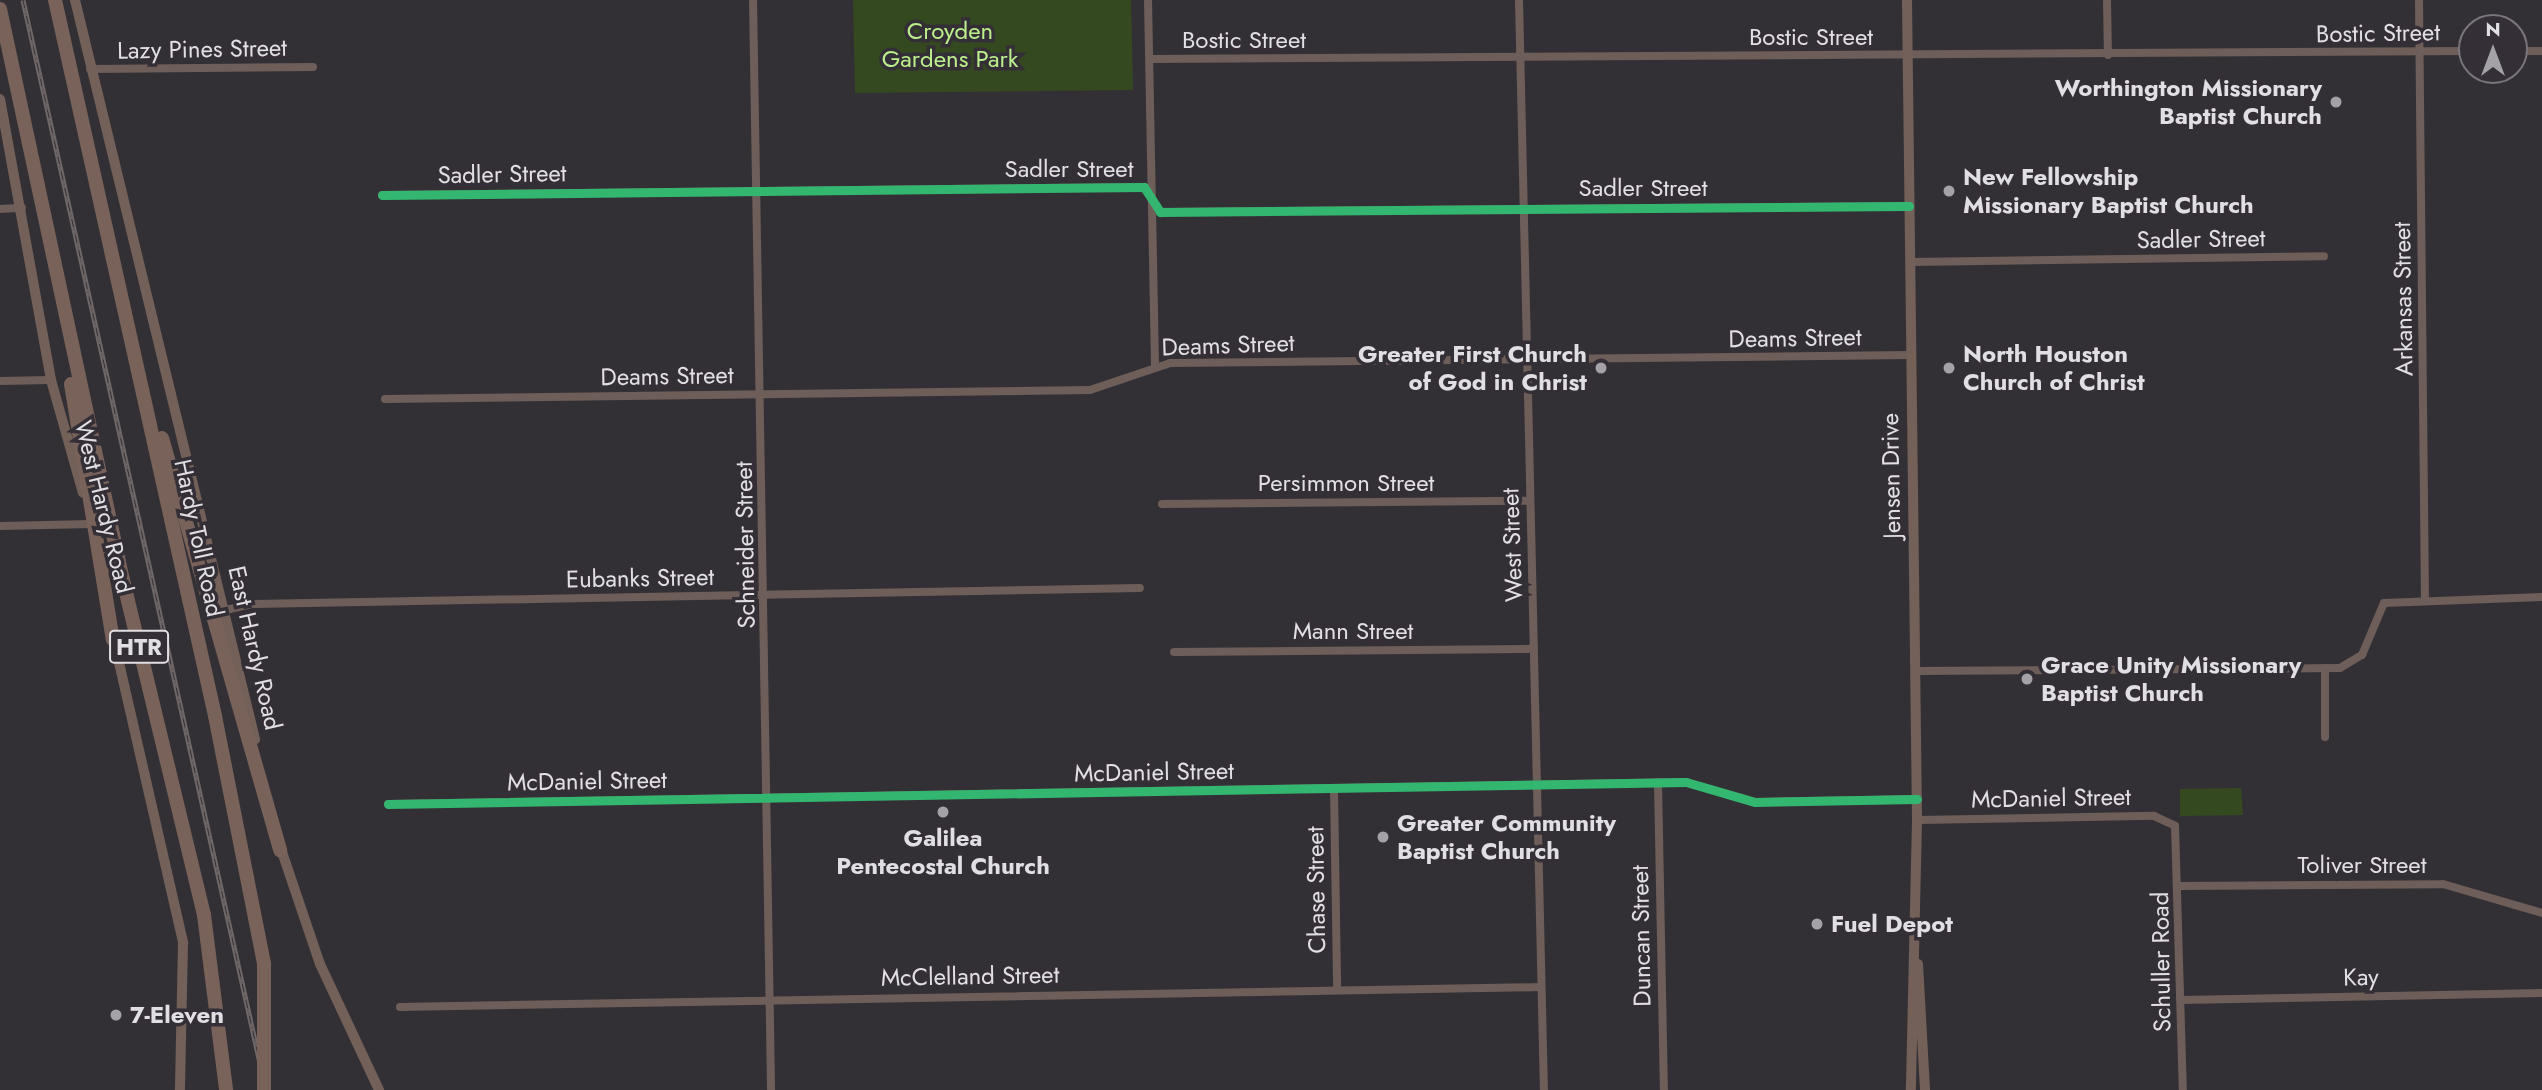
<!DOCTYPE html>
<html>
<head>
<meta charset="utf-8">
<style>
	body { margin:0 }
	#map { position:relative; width:2542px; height:1090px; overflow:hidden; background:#333035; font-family:Jost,sans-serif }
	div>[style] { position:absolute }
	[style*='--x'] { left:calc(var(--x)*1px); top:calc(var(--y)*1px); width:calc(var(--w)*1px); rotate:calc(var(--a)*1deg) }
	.green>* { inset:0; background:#354921 }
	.minor>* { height:8px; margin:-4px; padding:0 4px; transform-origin:4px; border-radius:4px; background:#6e5e59 }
	.secondary>* { height:10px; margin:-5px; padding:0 5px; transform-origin:5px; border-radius:5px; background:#736059 }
	.motorway>* { height:14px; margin:-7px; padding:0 7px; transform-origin:7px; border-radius:7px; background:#78625a }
	.rail>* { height:5px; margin-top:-2.5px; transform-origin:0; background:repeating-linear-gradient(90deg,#342f36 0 8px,#706768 0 16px); box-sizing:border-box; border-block:2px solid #706768 }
	.motorway-bridge>* { height:14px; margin:-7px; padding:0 7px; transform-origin:7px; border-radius:7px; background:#78625a }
	.cycleway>* { height:9px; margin:-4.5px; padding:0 4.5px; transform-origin:4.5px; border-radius:4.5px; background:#33b770 }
	.dots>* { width:19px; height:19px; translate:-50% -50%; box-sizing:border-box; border:4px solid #342f36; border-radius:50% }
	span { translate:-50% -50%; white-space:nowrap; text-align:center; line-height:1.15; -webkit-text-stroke:7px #342f36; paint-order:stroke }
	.shield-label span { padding:2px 5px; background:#342f36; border:2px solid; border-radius:5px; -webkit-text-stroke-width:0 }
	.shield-label { font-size:23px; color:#e2dfe4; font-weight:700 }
	.park-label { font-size:24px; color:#bbef8b }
	.street-label { font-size:24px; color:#e2dfe4 }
	.poi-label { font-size:24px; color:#e2dfe4; font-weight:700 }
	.right { translate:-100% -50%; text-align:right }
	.left { translate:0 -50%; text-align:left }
	.north { position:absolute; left:2458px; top:14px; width:70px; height:70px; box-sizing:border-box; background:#342f36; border:2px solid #7a757c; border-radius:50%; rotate:0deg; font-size:19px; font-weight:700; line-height:28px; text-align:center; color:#e2dfe4 }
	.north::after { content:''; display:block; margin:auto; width:24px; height:32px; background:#a5a2a7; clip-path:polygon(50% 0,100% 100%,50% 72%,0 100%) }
</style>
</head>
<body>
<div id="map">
	<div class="green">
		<i style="clip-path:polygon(853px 0,1131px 0,1133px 90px,855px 93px)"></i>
		<i style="clip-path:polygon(2241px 788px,2243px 815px,2180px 816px,2180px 789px)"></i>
	</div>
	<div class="minor">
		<i style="--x:753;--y:0;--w:1090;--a:89.05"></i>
		<i style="--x:1148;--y:0;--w:365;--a:88.9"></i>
		<i style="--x:1519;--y:0;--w:1090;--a:88.69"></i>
		<i style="--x:2107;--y:0;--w:55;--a:89"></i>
		<i style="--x:2419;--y:0;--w:599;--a:89.43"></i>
		<i style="--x:2514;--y:51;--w:28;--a:0"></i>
		<i style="--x:1150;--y:59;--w:1322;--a:-0.35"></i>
		<i style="--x:90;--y:69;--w:223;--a:-0.5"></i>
		<i style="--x:382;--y:195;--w:762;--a:-0.6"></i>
		<i style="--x:1144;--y:187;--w:30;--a:57"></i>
		<i style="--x:1160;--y:212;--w:749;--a:-0.46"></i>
		<i style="--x:0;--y:209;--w:22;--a:-3"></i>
		<i style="--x:1911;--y:262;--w:413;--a:-0.8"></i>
		<i style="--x:0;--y:381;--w:51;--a:-1.1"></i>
		<i style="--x:385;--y:399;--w:705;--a:-0.73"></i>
		<i style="--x:1090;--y:390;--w:84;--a:-18.6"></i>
		<i style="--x:1170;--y:363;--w:740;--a:-0.62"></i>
		<i style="--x:1162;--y:504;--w:368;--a:-0.5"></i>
		<i style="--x:0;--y:526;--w:92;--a:-1.2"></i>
		<i style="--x:226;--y:610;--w:27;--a:-13"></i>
		<i style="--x:252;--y:604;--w:888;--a:-1.03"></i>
		<i style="--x:1174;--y:652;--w:360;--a:-0.5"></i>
		<i style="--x:2325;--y:668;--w:69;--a:90"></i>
		<i style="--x:1915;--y:671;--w:425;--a:-0.4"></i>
		<i style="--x:2340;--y:668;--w:26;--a:-31"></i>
		<i style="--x:2362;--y:655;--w:56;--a:-67.1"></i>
		<i style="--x:2384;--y:603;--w:158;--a:-2.2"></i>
		<i style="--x:1658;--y:782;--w:308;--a:88.9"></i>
		<i style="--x:1334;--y:789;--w:201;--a:89.1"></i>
		<i style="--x:388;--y:804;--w:1298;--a:-0.97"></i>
		<i style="--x:1686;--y:782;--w:72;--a:16.2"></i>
		<i style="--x:1755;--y:802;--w:162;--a:-1.1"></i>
		<i style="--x:1917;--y:820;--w:237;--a:-1"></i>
		<i style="--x:2154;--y:816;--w:23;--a:25"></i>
		<i style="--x:2175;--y:826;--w:264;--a:88.3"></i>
		<i style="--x:2179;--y:886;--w:264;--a:-0.4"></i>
		<i style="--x:2443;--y:884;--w:103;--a:16.3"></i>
		<i style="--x:2181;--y:1000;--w:361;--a:-1.1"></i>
		<i style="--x:400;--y:1007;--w:1141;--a:-1"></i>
	</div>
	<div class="secondary">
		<i style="--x:75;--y:0;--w:761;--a:76.31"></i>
		<i style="--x:1907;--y:0;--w:820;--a:89.3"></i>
		<i style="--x:1917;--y:820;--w:270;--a:91.3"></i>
		<i style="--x:0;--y:99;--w:286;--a:79.7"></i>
		<i style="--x:51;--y:380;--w:117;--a:74.2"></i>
		<i style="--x:112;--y:632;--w:319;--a:77.1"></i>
		<i style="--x:183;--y:943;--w:147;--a:91.2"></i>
		<i style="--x:279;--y:843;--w:128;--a:71.3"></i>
		<i style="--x:320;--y:964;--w:139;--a:64.9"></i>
		<i style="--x:1918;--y:964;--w:126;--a:86.8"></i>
	</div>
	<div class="motorway">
		<i style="--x:55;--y:0;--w:734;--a:77.4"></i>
		<i style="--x:0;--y:9;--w:580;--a:77.86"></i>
		<i style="--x:122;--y:576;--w:349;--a:76.4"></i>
		<i style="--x:204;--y:915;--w:176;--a:82.8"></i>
		<i style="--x:71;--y:384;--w:259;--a:80.7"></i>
		<i style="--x:162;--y:438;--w:429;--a:74"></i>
	</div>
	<div class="rail">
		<i style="--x:23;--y:0;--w:1117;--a:77.43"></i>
	</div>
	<div class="motorway-bridge">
		<i style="--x:215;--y:716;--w:253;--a:78.8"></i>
		<i style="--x:264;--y:964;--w:126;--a:90"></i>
	</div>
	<div class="cycleway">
		<i style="--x:382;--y:195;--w:762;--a:-0.6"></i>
		<i style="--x:1144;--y:187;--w:30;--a:57"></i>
		<i style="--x:1160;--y:212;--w:749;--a:-0.46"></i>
		<i style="--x:388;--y:804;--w:1298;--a:-0.97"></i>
		<i style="--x:1686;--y:782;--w:72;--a:16.2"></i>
		<i style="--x:1755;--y:802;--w:162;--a:-1.1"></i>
	</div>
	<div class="dots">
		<i style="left:2336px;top:102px;background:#a5a2a7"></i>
		<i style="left:1949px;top:191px;background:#a5a2a7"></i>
		<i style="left:1601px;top:368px;background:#a5a2a7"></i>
		<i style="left:1949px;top:368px;background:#a5a2a7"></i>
		<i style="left:2027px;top:679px;background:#a5a2a7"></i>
		<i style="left:943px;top:812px;background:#a5a2a7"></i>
		<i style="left:1383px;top:837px;background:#a5a2a7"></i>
		<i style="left:1817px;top:924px;background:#a5a2a7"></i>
		<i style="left:116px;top:1015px;background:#a5a2a7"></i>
	</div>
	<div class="shield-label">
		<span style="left:139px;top:647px">HTR</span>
	</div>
	<div class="park-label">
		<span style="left:950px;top:45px">Croyden<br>Gardens Park</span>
	</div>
	<div class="street-label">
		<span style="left:2378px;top:33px;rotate:-1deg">Bostic Street</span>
		<span style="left:1811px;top:37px">Bostic Street</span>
		<span style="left:1244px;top:40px">Bostic Street</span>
		<span style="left:202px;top:49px;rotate:-1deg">Lazy Pines Street</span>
		<span style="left:1069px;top:169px">Sadler Street</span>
		<span style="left:502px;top:174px;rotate:-1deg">Sadler Street</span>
		<span style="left:1643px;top:188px">Sadler Street</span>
		<span style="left:2201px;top:239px;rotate:-1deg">Sadler Street</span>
		<span style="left:2403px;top:299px;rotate:-91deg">Arkansas Street</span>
		<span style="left:1795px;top:338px;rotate:-1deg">Deams Street</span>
		<span style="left:1228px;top:345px;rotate:-2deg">Deams Street</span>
		<span style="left:667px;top:376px;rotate:-1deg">Deams Street</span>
		<span style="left:1891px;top:476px;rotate:-91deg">Jensen Drive</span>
		<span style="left:1346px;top:483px">Persimmon Street</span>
		<span style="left:104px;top:507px;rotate:76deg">West Hardy Road</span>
		<span style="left:199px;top:538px;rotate:78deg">Hardy Toll Road</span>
		<span style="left:745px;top:545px;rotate:-91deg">Schneider Street</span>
		<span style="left:1512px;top:545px;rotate:-92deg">West Street</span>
		<span style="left:640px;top:578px;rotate:-1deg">Eubanks Street</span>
		<span style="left:1353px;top:631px">Mann Street</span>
		<span style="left:255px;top:648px;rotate:77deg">East Hardy Road</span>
		<span style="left:1154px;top:772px;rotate:-1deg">McDaniel Street</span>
		<span style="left:587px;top:781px;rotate:-1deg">McDaniel Street</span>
		<span style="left:2051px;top:798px;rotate:-1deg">McDaniel Street</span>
		<span style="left:2362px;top:865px">Toliver Street</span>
		<span style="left:1316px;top:890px;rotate:-91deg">Chase Street</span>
		<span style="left:1641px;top:936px;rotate:-91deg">Duncan Street</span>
		<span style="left:2161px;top:962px;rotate:-91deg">Schuller Road</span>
		<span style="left:970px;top:976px;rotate:-1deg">McClelland Street</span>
		<span style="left:2361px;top:977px;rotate:-1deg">Kay</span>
	</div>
	<div class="poi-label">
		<span class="right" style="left:2322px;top:102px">Worthington Missionary<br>Baptist Church</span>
		<span class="left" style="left:1963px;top:191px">New Fellowship<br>Missionary Baptist Church</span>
		<span class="right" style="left:1587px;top:368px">Greater First Church<br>of God in Christ</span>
		<span class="left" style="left:1963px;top:368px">North Houston<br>Church of Christ</span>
		<span class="left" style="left:2041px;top:679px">Grace Unity Missionary<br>Baptist Church</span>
		<span class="left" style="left:1397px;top:837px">Greater Community<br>Baptist Church</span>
		<span style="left:943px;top:852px">Galilea<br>Pentecostal Church</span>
		<span class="left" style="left:1831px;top:924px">Fuel Depot</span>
		<span class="left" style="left:130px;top:1015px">7-Eleven</span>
	</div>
	<div class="north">N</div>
</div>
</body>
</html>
